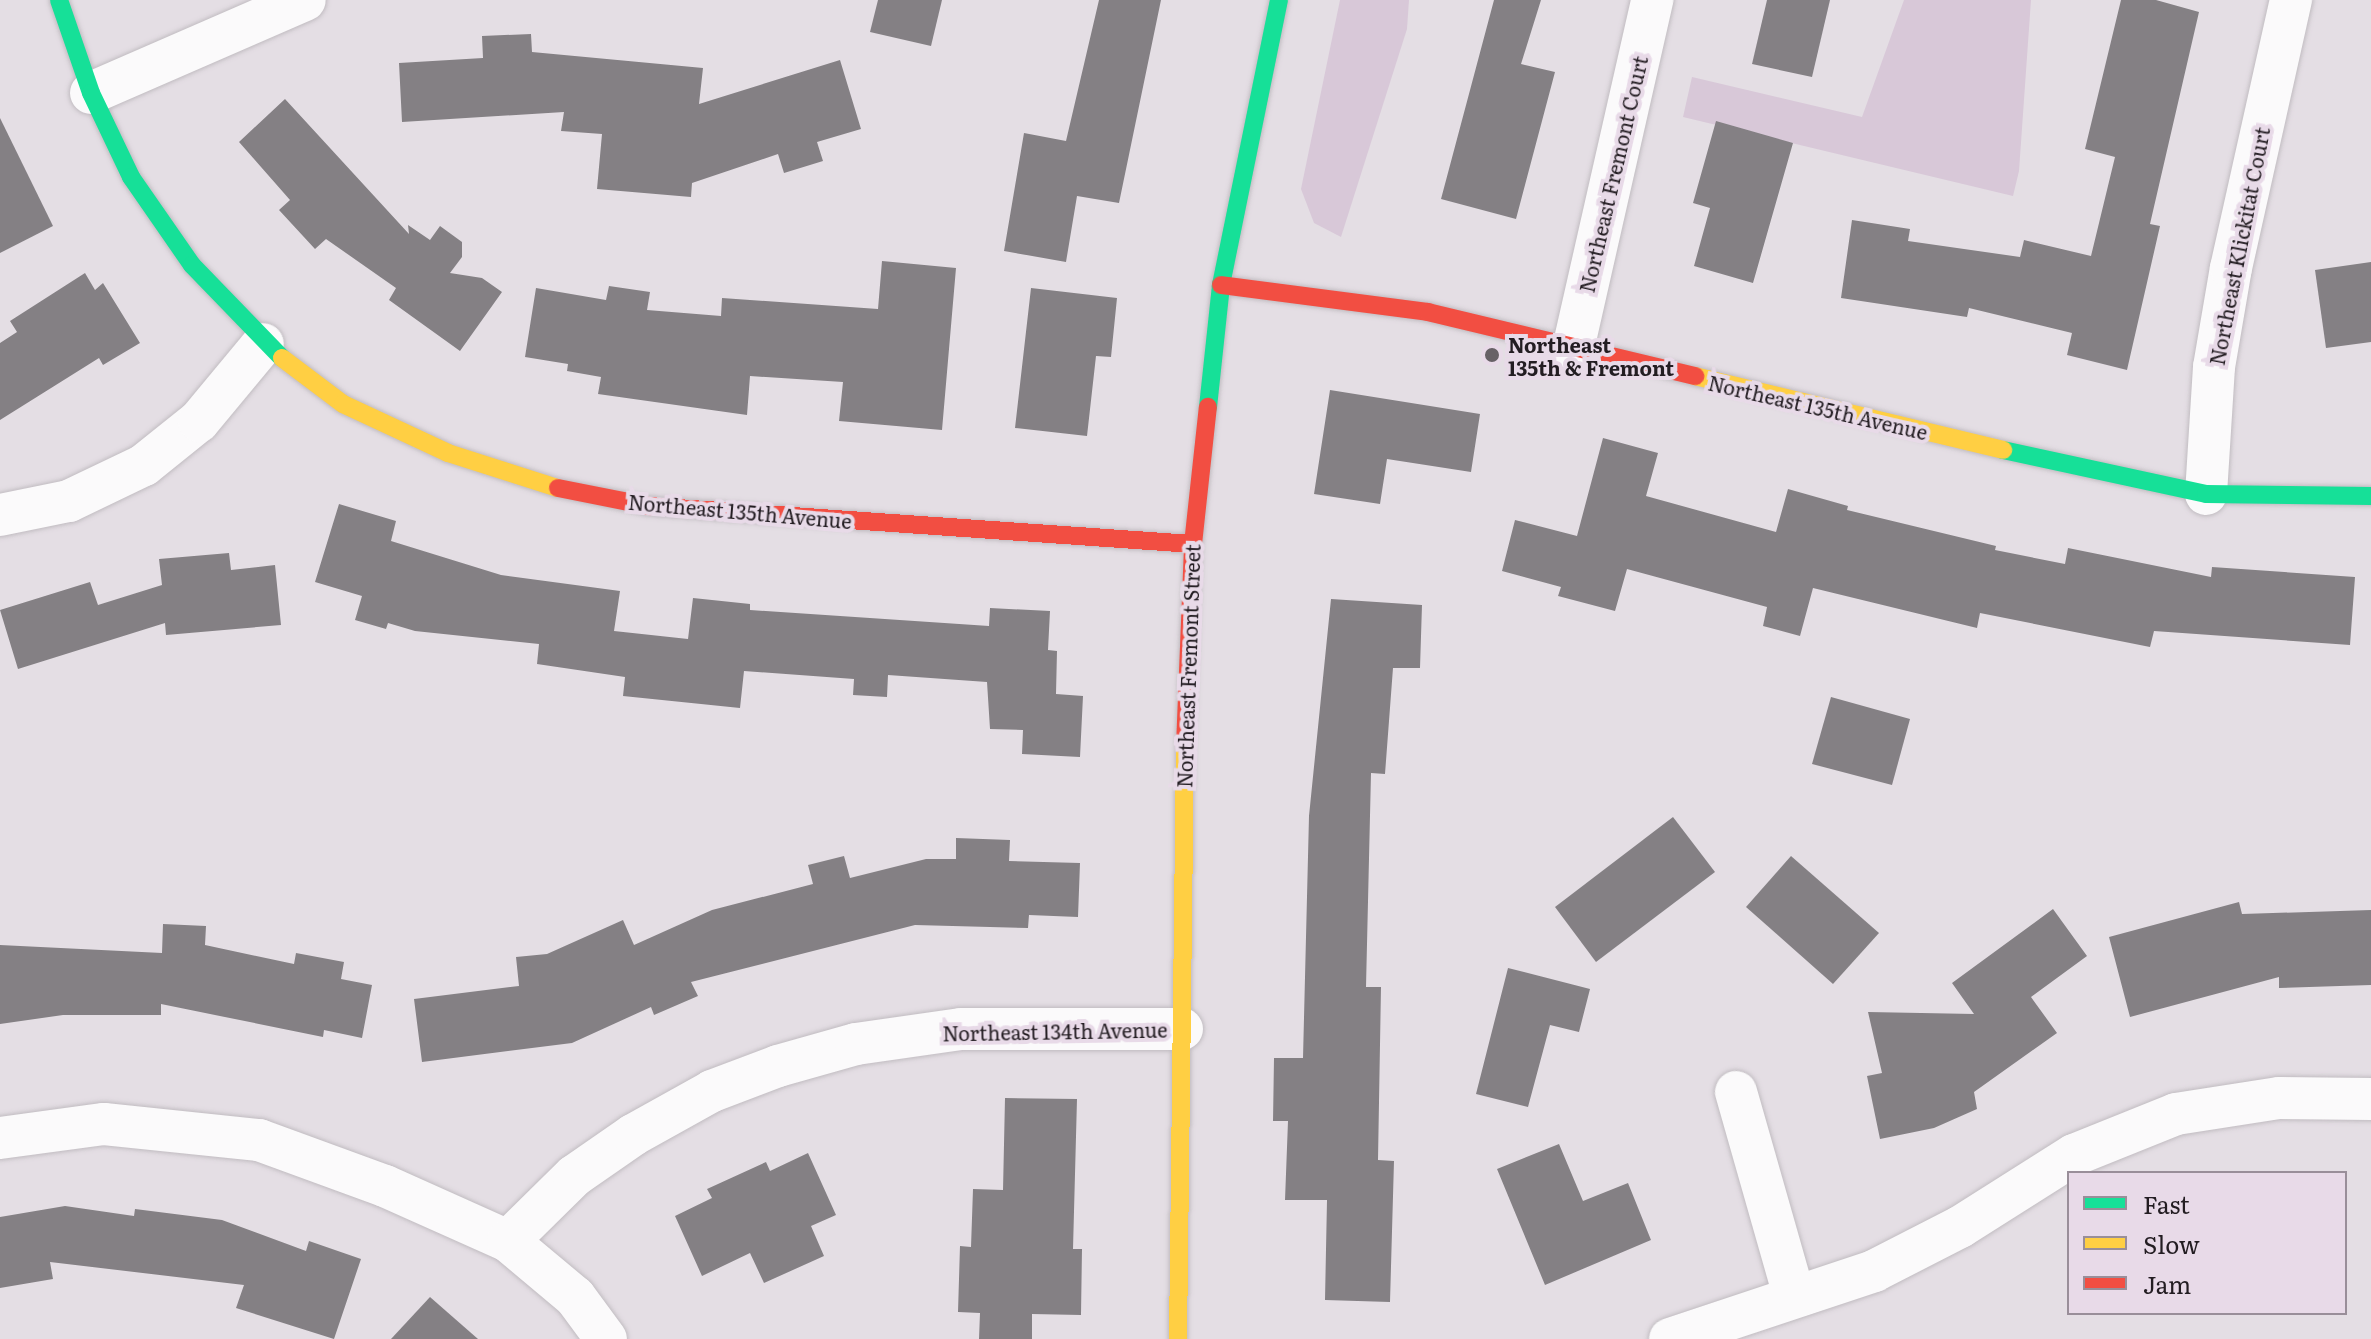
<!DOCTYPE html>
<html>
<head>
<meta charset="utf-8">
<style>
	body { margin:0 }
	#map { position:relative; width:2371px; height:1339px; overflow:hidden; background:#e4dee4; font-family:Literata,serif }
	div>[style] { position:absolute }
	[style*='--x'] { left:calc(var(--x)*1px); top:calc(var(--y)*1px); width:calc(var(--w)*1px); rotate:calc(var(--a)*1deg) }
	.green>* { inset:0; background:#d8c8d8 }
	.building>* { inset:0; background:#848084 }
	.roads { filter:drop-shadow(0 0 2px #c1bcc1) drop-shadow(0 0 2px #c1bcc1) }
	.street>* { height:42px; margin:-21px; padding:0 21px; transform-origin:21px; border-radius:21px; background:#fbfafb }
	.fast>* { height:18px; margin:-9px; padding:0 9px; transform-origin:9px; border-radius:9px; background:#16e098 }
	.slow>* { height:18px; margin:-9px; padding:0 9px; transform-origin:9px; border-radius:9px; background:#ffcf43 }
	.jam>* { height:18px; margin:-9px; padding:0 9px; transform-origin:9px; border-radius:9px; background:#f24e42 }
	.dots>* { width:22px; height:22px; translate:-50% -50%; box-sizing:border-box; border:4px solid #e8dae8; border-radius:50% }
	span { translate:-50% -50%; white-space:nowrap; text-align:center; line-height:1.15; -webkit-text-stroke:8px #e8dae8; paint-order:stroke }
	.street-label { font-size:20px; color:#231d22 }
	.poi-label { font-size:20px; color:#231d22; font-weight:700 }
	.left { translate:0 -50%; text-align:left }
	.legend { position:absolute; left:2067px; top:1171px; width:280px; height:144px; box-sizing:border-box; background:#e8dae8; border:2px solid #998e99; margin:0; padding:10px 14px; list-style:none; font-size:24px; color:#231d22 }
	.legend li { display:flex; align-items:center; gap:16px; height:40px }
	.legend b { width:40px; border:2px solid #998e99 }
</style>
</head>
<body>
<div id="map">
	<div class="green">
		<i style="clip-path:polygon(1340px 0,1409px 0,1407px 29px,1341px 237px,1314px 223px,1301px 189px)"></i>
		<i style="clip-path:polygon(1904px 0,2031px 0,2019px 171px,2013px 196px,1683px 117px,1692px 77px,1862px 117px)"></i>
	</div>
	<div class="building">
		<i style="clip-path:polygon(878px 0,942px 0,931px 46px,870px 32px)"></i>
		<i style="clip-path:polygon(1099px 0,1161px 0,1119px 203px,1077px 196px,1066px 262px,1004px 251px,1024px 133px,1066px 141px)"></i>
		<i style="clip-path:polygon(1494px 0,1541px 0,1521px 64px,1555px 72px,1516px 219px,1441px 199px)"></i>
		<i style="clip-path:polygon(1767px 0,1830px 0,1812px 77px,1752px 64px)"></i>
		<i style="clip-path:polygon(2121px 0,2156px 0,2199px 12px,2150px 224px,2160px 226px,2127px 370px,2067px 355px,2072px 333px,1969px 308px,1967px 317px,1841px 298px,1852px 220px,1910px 229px,1908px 241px,2020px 257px,2024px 240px,2091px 256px,2115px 157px,2085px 149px)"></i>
		<i style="clip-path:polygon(531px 34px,532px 52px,703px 68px,699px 104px,840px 60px,861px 129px,817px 142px,823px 161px,784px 173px,778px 154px,692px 183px,691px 197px,597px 189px,602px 134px,561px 131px,564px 112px,402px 122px,399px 63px,483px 58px,482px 36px)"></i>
		<i style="clip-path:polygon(285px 99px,409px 234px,408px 225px,430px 240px,440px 226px,462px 242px,462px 257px,450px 273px,482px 278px,502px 292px,460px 351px,389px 300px,396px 288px,326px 239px,315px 249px,279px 210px,290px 200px,239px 142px)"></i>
		<i style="clip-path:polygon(0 118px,53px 226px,0 253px)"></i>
		<i style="clip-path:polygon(1716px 121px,1793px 143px,1753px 283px,1694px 266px,1710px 208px,1693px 203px)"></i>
		<i style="clip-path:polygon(882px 261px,956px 268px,942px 430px,839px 421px,843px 382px,750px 376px,747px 415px,598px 394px,601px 377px,567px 371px,568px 364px,525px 357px,536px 288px,606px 300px,609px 286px,650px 292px,647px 310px,721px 316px,722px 298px,878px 309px)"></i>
		<i style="clip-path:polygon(2371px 262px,2371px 342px,2326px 348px,2315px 270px)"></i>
		<i style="clip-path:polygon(85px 273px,95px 290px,103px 283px,140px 343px,103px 365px,99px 358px,0 420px,0 343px,17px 332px,10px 321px)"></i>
		<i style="clip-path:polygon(1031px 288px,1117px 298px,1111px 357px,1096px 356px,1087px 436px,1015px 428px)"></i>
		<i style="clip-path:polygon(1330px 390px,1480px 414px,1471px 472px,1387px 459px,1380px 504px,1314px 494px)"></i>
		<i style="clip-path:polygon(1603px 438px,1658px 453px,1646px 496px,1776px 532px,1788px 489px,1848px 506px,1847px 510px,1996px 546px,1995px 550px,2065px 564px,2068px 548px,2211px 577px,2212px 567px,2355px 577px,2350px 645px,2154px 631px,2150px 647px,1980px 613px,1977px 628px,1813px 588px,1800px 636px,1763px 626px,1767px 607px,1627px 569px,1615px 611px,1558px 596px,1561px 587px,1502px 571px,1515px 520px,1577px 536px)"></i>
		<i style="clip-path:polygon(339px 504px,396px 521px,391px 541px,501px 575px,620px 591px,614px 631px,688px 639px,693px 598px,750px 604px,750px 610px,989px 626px,990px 608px,1050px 611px,1048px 650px,1057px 651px,1056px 694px,1083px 696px,1080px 757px,1022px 754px,1023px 730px,990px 729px,987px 682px,888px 675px,887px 697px,853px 695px,854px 679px,744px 671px,740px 708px,623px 696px,625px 677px,537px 664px,539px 644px,415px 631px,388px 623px,386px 629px,355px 620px,362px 596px,315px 582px)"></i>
		<i style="clip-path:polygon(229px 553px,231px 570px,275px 565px,281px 625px,166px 635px,165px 623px,18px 669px,0 610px,90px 582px,98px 605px,162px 585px,159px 559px)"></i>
		<i style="clip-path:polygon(1331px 599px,1422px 605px,1420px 668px,1393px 668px,1385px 774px,1371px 773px,1366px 987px,1381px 987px,1378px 1160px,1394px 1161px,1390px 1302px,1325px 1300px,1327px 1200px,1285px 1200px,1288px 1121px,1273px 1121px,1274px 1058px,1303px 1058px,1309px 816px)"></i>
		<i style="clip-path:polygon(1831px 697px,1910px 719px,1892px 785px,1812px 764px)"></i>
		<i style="clip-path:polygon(1673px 817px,1715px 872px,1596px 962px,1555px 907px)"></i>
		<i style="clip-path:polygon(956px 838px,1010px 840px,1009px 861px,1080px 863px,1078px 917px,1029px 915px,1028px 928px,915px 925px,691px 982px,698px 996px,654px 1015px,651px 1007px,572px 1043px,422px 1062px,414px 999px,519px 986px,516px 957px,547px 954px,623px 920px,634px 945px,712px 910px,813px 884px,808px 865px,844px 856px,850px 878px,926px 859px,956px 859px)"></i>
		<i style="clip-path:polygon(1791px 856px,1879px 933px,1833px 984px,1746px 907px)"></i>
		<i style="clip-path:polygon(2239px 902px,2242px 914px,2371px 910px,2371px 985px,2279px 988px,2279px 977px,2130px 1017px,2109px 937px)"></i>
		<i style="clip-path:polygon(2053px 909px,2087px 956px,2031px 997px,2057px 1033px,1974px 1092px,1977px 1109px,1934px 1128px,1880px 1139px,1867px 1076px,1882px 1073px,1868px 1012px,1974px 1014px,1952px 983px)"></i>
		<i style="clip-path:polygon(163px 924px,206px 926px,205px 945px,294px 964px,296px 953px,344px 962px,341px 979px,372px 985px,362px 1038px,324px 1030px,323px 1037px,161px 1004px,161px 1015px,63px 1015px,0 1024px,0 945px,162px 953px)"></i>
		<i style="clip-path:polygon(1508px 968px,1590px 989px,1579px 1032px,1550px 1025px,1528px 1107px,1476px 1094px)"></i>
		<i style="clip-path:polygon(1005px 1098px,1077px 1099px,1073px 1249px,1082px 1249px,1081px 1315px,1032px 1314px,1032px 1339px,979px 1339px,980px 1313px,958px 1312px,960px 1246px,971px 1247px,973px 1189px,1003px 1190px)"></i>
		<i style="clip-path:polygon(1559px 1144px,1583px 1201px,1628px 1183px,1651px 1240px,1545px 1285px,1497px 1169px)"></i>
		<i style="clip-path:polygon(808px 1153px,836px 1215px,811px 1226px,824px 1256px,764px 1283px,750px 1253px,702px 1276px,675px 1216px,712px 1198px,707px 1189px,766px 1162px,770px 1171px)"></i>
		<i style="clip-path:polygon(65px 1206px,134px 1216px,135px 1209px,222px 1220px,306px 1251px,309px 1241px,361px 1259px,334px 1339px,236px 1308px,244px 1285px,50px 1262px,53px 1279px,0 1288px,0 1217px)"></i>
		<i style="clip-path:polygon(430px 1297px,478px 1339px,391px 1339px)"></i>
	</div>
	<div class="roads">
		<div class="street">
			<i style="--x:91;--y:93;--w:233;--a:-23.5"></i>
			<i style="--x:1573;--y:349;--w:358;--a:-77.2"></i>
			<i style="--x:2206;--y:494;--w:127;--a:-86.4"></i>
			<i style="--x:2214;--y:367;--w:100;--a:-80.3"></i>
			<i style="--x:2231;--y:268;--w:275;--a:-77.4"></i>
			<i style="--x:0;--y:515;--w:70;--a:-11.5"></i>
			<i style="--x:69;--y:501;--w:83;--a:-25.6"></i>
			<i style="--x:144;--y:465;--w:70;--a:-38.7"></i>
			<i style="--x:199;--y:421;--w:100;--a:-50.3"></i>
			<i style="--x:1736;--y:1092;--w:212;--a:74.1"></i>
			<i style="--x:0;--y:1138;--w:105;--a:-7.7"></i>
			<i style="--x:104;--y:1124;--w:156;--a:5.9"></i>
			<i style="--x:259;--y:1140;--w:134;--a:20.1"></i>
			<i style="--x:385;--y:1186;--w:135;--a:24.1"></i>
			<i style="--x:508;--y:1241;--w:87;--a:39.9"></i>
			<i style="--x:575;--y:1297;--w:52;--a:53.6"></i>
			<i style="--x:508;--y:1241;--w:93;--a:-44.6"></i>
			<i style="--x:574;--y:1176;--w:72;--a:-34.8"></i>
			<i style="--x:633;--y:1135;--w:90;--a:-29.1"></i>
			<i style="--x:712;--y:1091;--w:71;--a:-20.7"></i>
			<i style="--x:778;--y:1066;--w:81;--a:-15.8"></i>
			<i style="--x:856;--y:1044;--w:106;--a:-8.1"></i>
			<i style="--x:961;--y:1029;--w:221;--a:0"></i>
			<i style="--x:1670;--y:1339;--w:215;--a:-18.4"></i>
			<i style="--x:1874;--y:1271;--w:97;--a:-27.1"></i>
			<i style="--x:1960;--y:1227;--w:135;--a:-32.3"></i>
			<i style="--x:2074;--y:1155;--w:110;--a:-21.9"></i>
			<i style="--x:2176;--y:1114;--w:104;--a:-8.8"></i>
			<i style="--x:2279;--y:1098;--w:92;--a:0.6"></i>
		</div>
		<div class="fast">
			<i style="--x:59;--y:0;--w:98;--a:71"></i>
			<i style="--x:91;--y:93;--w:93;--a:64.5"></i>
			<i style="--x:131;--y:177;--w:107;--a:55.3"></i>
			<i style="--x:192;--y:265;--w:129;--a:45.9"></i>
			<i style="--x:1208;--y:407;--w:123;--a:-83.9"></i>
			<i style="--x:1221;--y:285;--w:291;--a:-78.5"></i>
			<i style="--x:2003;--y:450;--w:208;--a:12.2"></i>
			<i style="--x:2206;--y:494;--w:165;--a:0.7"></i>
		</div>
		<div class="slow">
			<i style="--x:282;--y:358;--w:76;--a:37"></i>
			<i style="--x:343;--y:404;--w:116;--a:25"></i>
			<i style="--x:448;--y:453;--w:115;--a:17.7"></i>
			<i style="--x:1695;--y:376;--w:317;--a:13.5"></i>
			<i style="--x:1178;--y:1339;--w:593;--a:-89.32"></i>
		</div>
		<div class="jam">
			<i style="--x:1221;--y:285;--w:209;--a:7.4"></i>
			<i style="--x:1428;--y:312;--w:275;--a:13.5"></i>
			<i style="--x:558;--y:488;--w:93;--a:11.2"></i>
			<i style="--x:649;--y:506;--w:545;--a:4"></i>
			<i style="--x:1185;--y:746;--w:202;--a:-87.7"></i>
			<i style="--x:1193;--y:544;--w:138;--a:-83.8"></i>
		</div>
	</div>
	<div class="dots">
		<i style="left:1492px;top:355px;background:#676166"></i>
	</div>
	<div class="street-label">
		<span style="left:1613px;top:174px;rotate:-77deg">Northeast Fremont Court</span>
		<span style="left:2239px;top:246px;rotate:-79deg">Northeast Klickitat Court</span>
		<span style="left:1818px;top:407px;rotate:13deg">Northeast 135th Avenue</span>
		<span style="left:740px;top:511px;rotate:5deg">Northeast 135th Avenue</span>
		<span style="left:1188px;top:666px;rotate:-88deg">Northeast Fremont Street</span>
		<span style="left:1055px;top:1031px;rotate:-1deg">Northeast 134th Avenue</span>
	</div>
	<div class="poi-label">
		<span class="left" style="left:1508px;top:356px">Northeast<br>135th &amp; Fremont</span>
	</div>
	<ul class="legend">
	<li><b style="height:10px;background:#16e098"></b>Fast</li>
	<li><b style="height:10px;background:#ffcf43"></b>Slow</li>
	<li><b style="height:10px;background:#f24e42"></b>Jam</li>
	</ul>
</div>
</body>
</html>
